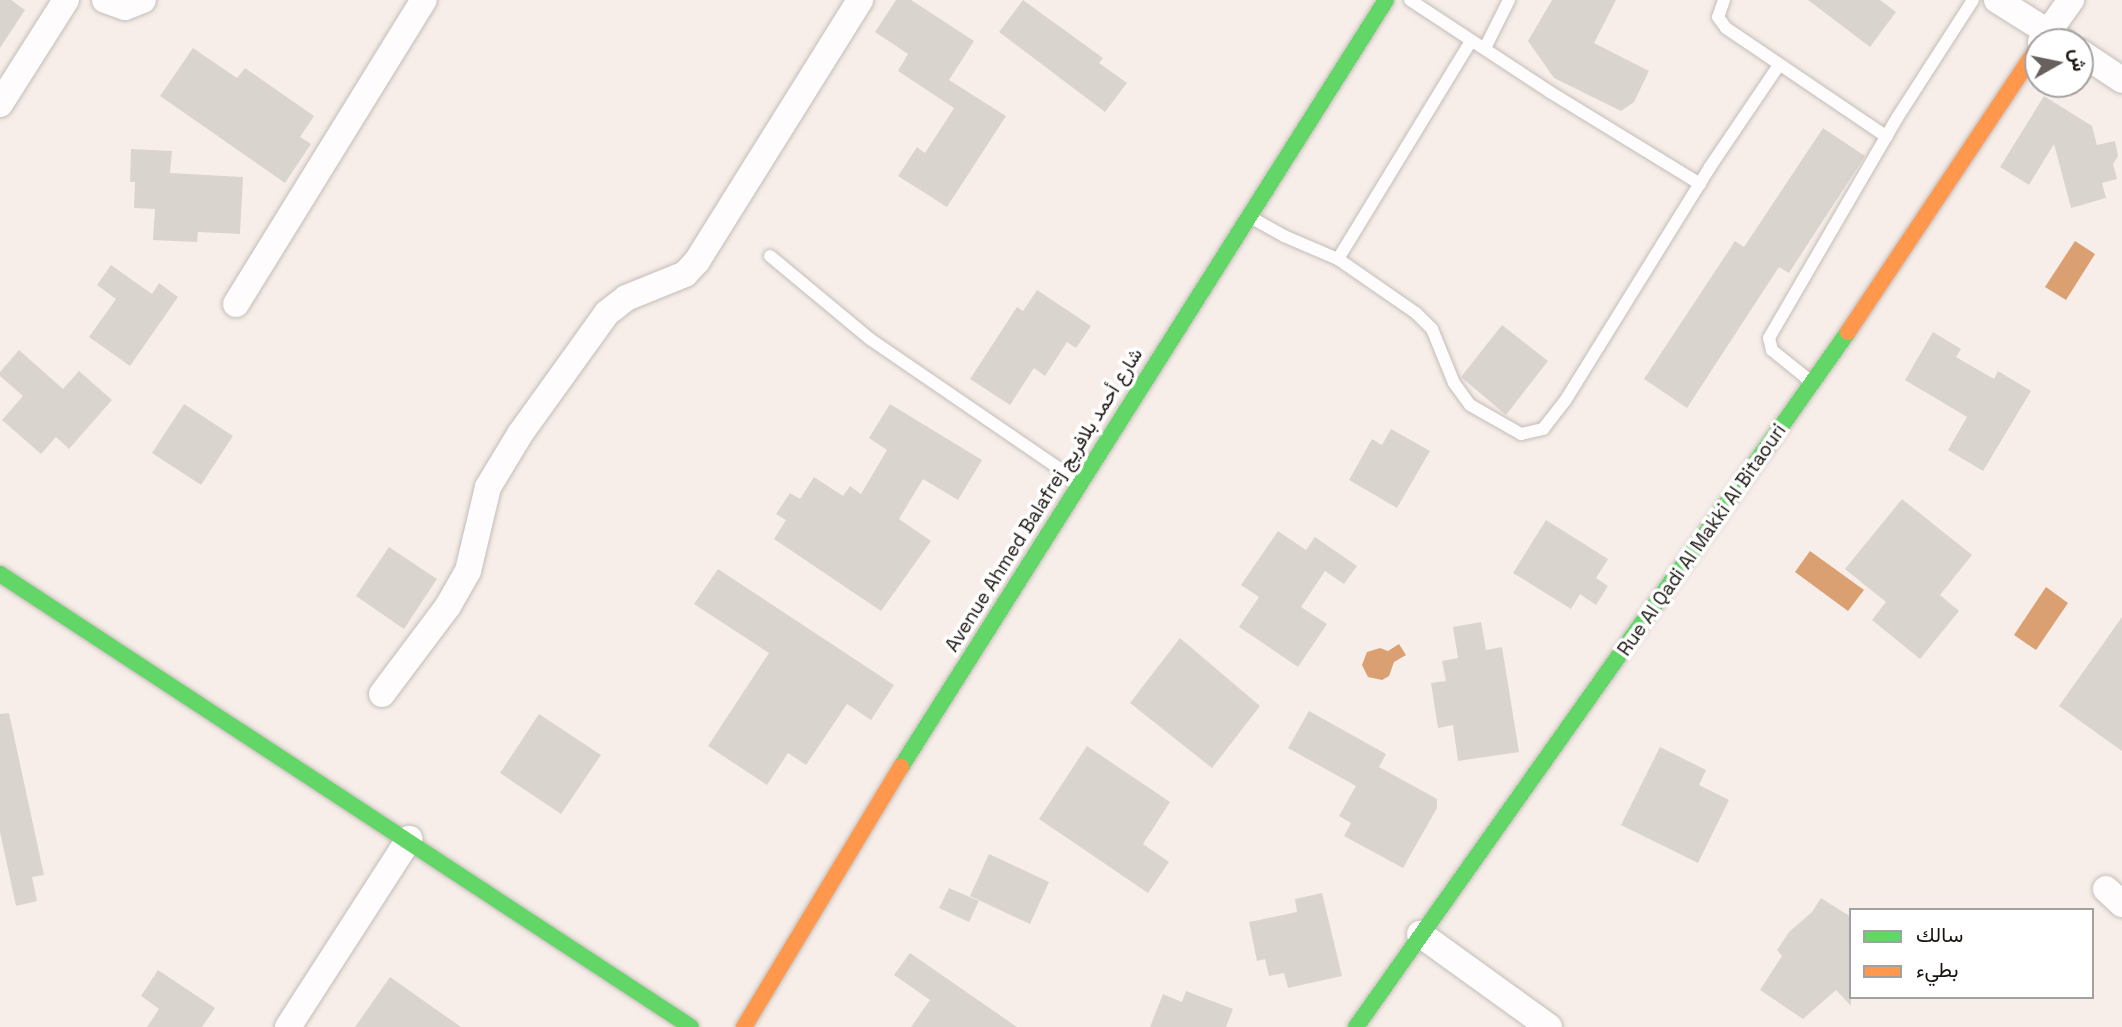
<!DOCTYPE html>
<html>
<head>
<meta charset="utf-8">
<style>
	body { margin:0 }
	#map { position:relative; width:2122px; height:1027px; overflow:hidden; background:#f7eee9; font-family:"Space Grotesk",Vazirmatn,sans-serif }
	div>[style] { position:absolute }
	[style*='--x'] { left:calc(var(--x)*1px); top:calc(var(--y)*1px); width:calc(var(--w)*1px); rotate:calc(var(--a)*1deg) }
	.water>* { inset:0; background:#daa071 }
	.building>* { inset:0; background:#dad4cf }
	.roads { filter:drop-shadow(0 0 2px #c3bcb8) drop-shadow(0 0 2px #c3bcb8) }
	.lane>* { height:12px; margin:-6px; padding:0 6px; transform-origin:6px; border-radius:6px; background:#fefcfc }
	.street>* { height:26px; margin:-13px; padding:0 13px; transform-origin:13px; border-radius:13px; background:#fefcfc }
	.fast>* { height:16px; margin:-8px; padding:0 8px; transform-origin:8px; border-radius:8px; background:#63d668 }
	.slow>* { height:16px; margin:-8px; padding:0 8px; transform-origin:8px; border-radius:8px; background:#ff974d }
	span { translate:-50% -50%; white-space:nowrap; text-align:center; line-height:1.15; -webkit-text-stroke:7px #fff; paint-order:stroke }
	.street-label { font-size:19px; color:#191410 }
	.legend { position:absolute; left:1849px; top:908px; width:245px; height:91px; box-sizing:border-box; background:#fff; border:2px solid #a3a19f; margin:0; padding:9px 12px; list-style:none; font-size:21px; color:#191410 }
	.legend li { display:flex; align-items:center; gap:14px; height:35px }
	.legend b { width:35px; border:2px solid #a3a19f }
	.north { position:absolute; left:2024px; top:28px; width:70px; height:70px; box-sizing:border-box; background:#fff; border:2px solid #a3a19f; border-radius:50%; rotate:81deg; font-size:19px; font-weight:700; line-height:28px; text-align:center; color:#191410 }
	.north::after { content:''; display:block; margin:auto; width:24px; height:32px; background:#67605c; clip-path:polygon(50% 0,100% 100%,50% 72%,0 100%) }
</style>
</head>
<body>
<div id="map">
	<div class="water">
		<i style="clip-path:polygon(2075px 241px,2095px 254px,2066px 300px,2045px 287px)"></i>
		<i style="clip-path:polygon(1810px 551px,1864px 590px,1848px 611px,1795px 572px)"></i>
		<i style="clip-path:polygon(2046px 587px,2068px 603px,2036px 650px,2014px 635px)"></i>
		<i style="clip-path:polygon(1399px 644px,1406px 655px,1394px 662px,1389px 676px,1382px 680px,1368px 677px,1362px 665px,1367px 652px,1380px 648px,1388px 651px)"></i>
	</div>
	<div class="building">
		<i style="clip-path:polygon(0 0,11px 0,25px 10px,0 48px)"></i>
		<i style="clip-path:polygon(896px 0,911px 0,974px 41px,949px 80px,1006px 116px,947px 207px,898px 176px,917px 147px,925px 153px,954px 108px,898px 71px,908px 54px,875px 32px)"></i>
		<i style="clip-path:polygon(1023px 0,1103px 58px,1099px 63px,1127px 83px,1105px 112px,999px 32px)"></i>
		<i style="clip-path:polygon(1552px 0,1616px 0,1594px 43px,1649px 71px,1634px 102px,1621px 111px,1554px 78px,1528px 41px)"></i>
		<i style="clip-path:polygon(1808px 0,1880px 0,1896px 12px,1870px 47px)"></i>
		<i style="clip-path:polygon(193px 48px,237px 78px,245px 68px,314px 116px,300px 137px,311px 144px,285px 183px,160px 96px)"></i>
		<i style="clip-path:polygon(2044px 96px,2092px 126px,2097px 145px,2115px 141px,2118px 156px,2113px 164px,2117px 179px,2102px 183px,2106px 198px,2071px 208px,2054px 144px,2029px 185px,2000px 167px)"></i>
		<i style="clip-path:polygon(1823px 128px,1865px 156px,1789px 273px,1779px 267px,1687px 408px,1644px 379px,1735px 241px,1744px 247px)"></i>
		<i style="clip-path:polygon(131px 149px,172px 151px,170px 173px,243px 177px,240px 234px,198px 232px,197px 242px,153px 240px,155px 209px,134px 208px,135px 182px,130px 182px)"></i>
		<i style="clip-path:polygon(111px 265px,152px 294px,159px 283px,178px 297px,130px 366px,89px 337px,116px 299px,97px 285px)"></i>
		<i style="clip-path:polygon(1037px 290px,1091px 326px,1076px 348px,1067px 342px,1045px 376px,1034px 368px,1010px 405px,970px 379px,1017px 307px,1023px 311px)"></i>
		<i style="clip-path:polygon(1502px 325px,1548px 361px,1506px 415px,1461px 377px)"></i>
		<i style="clip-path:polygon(1933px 332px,1961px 349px,1956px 357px,1994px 379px,1998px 371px,2031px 391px,1983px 471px,1948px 450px,1967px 417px,1905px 380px)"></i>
		<i style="clip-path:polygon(19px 350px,63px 389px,79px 371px,112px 400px,69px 449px,56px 437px,41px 454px,2px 420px,23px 396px,0 376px,0 372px)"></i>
		<i style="clip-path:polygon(184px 404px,233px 436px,201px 485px,152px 453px)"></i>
		<i style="clip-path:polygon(890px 404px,982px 460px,958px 500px,923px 479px,899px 519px,931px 541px,881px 611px,774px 539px,786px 520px,776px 514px,790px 493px,800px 499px,814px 477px,843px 496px,850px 486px,861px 494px,887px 450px,869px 438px)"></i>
		<i style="clip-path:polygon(1391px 429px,1430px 451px,1397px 508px,1349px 480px,1372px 439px,1382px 445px)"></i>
		<i style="clip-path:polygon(1902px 499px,1972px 555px,1940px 595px,1959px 611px,1920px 659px,1872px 620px,1886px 602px,1845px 569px)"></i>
		<i style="clip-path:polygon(1546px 520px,1608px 559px,1596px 578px,1608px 586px,1596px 605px,1580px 594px,1571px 609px,1513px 573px)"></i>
		<i style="clip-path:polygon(1278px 531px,1306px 550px,1315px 537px,1357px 566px,1344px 584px,1325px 571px,1301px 607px,1327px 624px,1298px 667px,1239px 627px,1259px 597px,1241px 585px)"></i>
		<i style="clip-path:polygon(389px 547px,437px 579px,404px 629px,356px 596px)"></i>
		<i style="clip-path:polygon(718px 569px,894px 685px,871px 720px,847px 704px,806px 765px,788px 753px,767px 785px,708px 746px,769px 653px,694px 604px)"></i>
		<i style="clip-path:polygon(2122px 617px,2122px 751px,2059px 706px)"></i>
		<i style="clip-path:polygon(1481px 622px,1486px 650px,1502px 647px,1519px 752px,1458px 761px,1453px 725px,1438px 728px,1431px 683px,1446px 681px,1442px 661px,1458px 658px,1453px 627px)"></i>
		<i style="clip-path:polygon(1180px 638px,1260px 706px,1212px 768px,1130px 703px)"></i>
		<i style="clip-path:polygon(1309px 711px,1386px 754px,1379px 767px,1437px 799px,1437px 808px,1403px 868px,1344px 836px,1351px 823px,1339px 816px,1356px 786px,1288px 748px)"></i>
		<i style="clip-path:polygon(9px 713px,44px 875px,32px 877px,37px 901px,16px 906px,0 832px,0 714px)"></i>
		<i style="clip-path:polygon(539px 714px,601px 755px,561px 814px,500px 773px)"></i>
		<i style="clip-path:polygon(1087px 746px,1170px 802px,1143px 844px,1169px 862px,1148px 893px,1039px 819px)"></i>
		<i style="clip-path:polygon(1660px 747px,1706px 770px,1699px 785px,1729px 800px,1698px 863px,1621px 825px)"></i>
		<i style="clip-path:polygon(989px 854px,1049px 882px,1030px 924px,970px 896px)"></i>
		<i style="clip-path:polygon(949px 888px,979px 901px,969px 922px,939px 908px)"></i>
		<i style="clip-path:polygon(1322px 893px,1342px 976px,1288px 988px,1284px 973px,1269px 976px,1265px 959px,1257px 961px,1249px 922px,1297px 912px,1295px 899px)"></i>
		<i style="clip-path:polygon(1821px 898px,1851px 917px,1851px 1006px,1836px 990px,1803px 1019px,1760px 990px,1782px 956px,1777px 950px,1789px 932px,1812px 912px)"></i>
		<i style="clip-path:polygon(910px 953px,1017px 1027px,911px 1027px,930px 1000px,894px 975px)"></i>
		<i style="clip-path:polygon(158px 970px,215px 1008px,202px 1027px,147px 1027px,159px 1009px,141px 996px)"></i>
		<i style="clip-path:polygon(390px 977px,461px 1027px,355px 1027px)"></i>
		<i style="clip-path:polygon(1186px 991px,1233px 1009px,1226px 1027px,1150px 1027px,1163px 994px,1182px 1002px)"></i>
	</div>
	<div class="roads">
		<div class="lane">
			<i style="--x:1410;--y:0;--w:168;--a:33.3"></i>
			<i style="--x:1550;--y:92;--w:176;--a:31.5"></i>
			<i style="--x:1724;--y:0;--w:18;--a:109"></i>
			<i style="--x:1718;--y:17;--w:14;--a:54"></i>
			<i style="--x:1726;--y:28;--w:194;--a:34.1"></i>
			<i style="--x:1485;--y:48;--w:54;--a:-63.4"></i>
			<i style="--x:1250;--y:217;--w:39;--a:29"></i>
			<i style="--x:1284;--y:236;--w:59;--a:23.1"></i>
			<i style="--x:1338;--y:259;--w:95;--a:34.7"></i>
			<i style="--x:1416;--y:313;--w:23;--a:45"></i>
			<i style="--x:1432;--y:329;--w:58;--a:67.8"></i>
			<i style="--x:1454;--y:383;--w:27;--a:54"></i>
			<i style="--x:1470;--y:405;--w:59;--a:29.6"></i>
			<i style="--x:1521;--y:434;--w:23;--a:-13"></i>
			<i style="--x:1543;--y:429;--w:36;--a:-52"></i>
			<i style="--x:1565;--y:401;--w:275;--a:-58.2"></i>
			<i style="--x:1710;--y:167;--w:123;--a:-55.9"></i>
			<i style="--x:770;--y:256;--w:130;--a:39.7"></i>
			<i style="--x:870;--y:339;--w:251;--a:34.4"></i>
			<i style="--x:1338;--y:259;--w:255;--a:-58.6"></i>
			<i style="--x:1809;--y:380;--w:48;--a:-141"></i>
			<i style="--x:1772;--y:350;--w:12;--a:-104"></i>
			<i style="--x:1769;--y:338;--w:255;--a:-59.8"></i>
			<i style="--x:1897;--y:118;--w:140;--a:-57.2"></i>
		</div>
		<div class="street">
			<i style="--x:105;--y:0;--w:21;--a:19"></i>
			<i style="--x:125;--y:7;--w:19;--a:-21"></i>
			<i style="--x:1997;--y:0;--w:79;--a:32.1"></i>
			<i style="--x:2041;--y:42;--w:52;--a:-54.5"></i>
			<i style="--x:2080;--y:52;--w:50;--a:33.7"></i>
			<i style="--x:0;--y:104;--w:123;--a:-57.6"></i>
			<i style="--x:236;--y:304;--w:357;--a:-58.3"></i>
			<i style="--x:382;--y:694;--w:110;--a:-53.1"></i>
			<i style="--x:448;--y:606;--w:40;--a:-60.3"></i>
			<i style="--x:468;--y:571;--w:86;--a:-76.6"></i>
			<i style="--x:488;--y:487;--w:62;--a:-58.9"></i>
			<i style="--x:520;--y:434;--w:149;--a:-54.3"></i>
			<i style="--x:607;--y:313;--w:24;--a:-38"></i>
			<i style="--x:626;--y:298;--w:64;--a:-22.1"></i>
			<i style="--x:685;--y:274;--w:18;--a:-47"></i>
			<i style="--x:697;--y:261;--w:308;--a:-58"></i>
			<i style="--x:2106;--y:889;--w:22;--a:43"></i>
			<i style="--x:1420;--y:934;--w:159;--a:35.8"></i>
			<i style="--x:288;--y:1027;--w:224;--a:-57.2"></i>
		</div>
		<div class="fast">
			<i style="--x:0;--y:574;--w:826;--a:33.25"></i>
			<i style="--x:901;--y:767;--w:907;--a:-57.69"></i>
			<i style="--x:1356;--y:1027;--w:852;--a:-54.7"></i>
		</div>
		<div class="slow">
			<i style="--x:1848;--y:332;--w:343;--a:-56.3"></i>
			<i style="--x:744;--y:1027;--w:304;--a:-58.9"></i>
		</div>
	</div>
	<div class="street-label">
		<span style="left:1044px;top:500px;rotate:-58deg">Avenue Ahmed Balafrej شارع أحمد بلافريج</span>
		<span style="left:1702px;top:540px;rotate:-55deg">Rue Al Qadi Al Makki Al Bitaouri</span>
	</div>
	<ul class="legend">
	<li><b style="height:9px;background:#63d668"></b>سالك</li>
	<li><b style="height:9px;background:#ff974d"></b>بطيء</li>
	</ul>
	<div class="north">ش</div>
</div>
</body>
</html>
